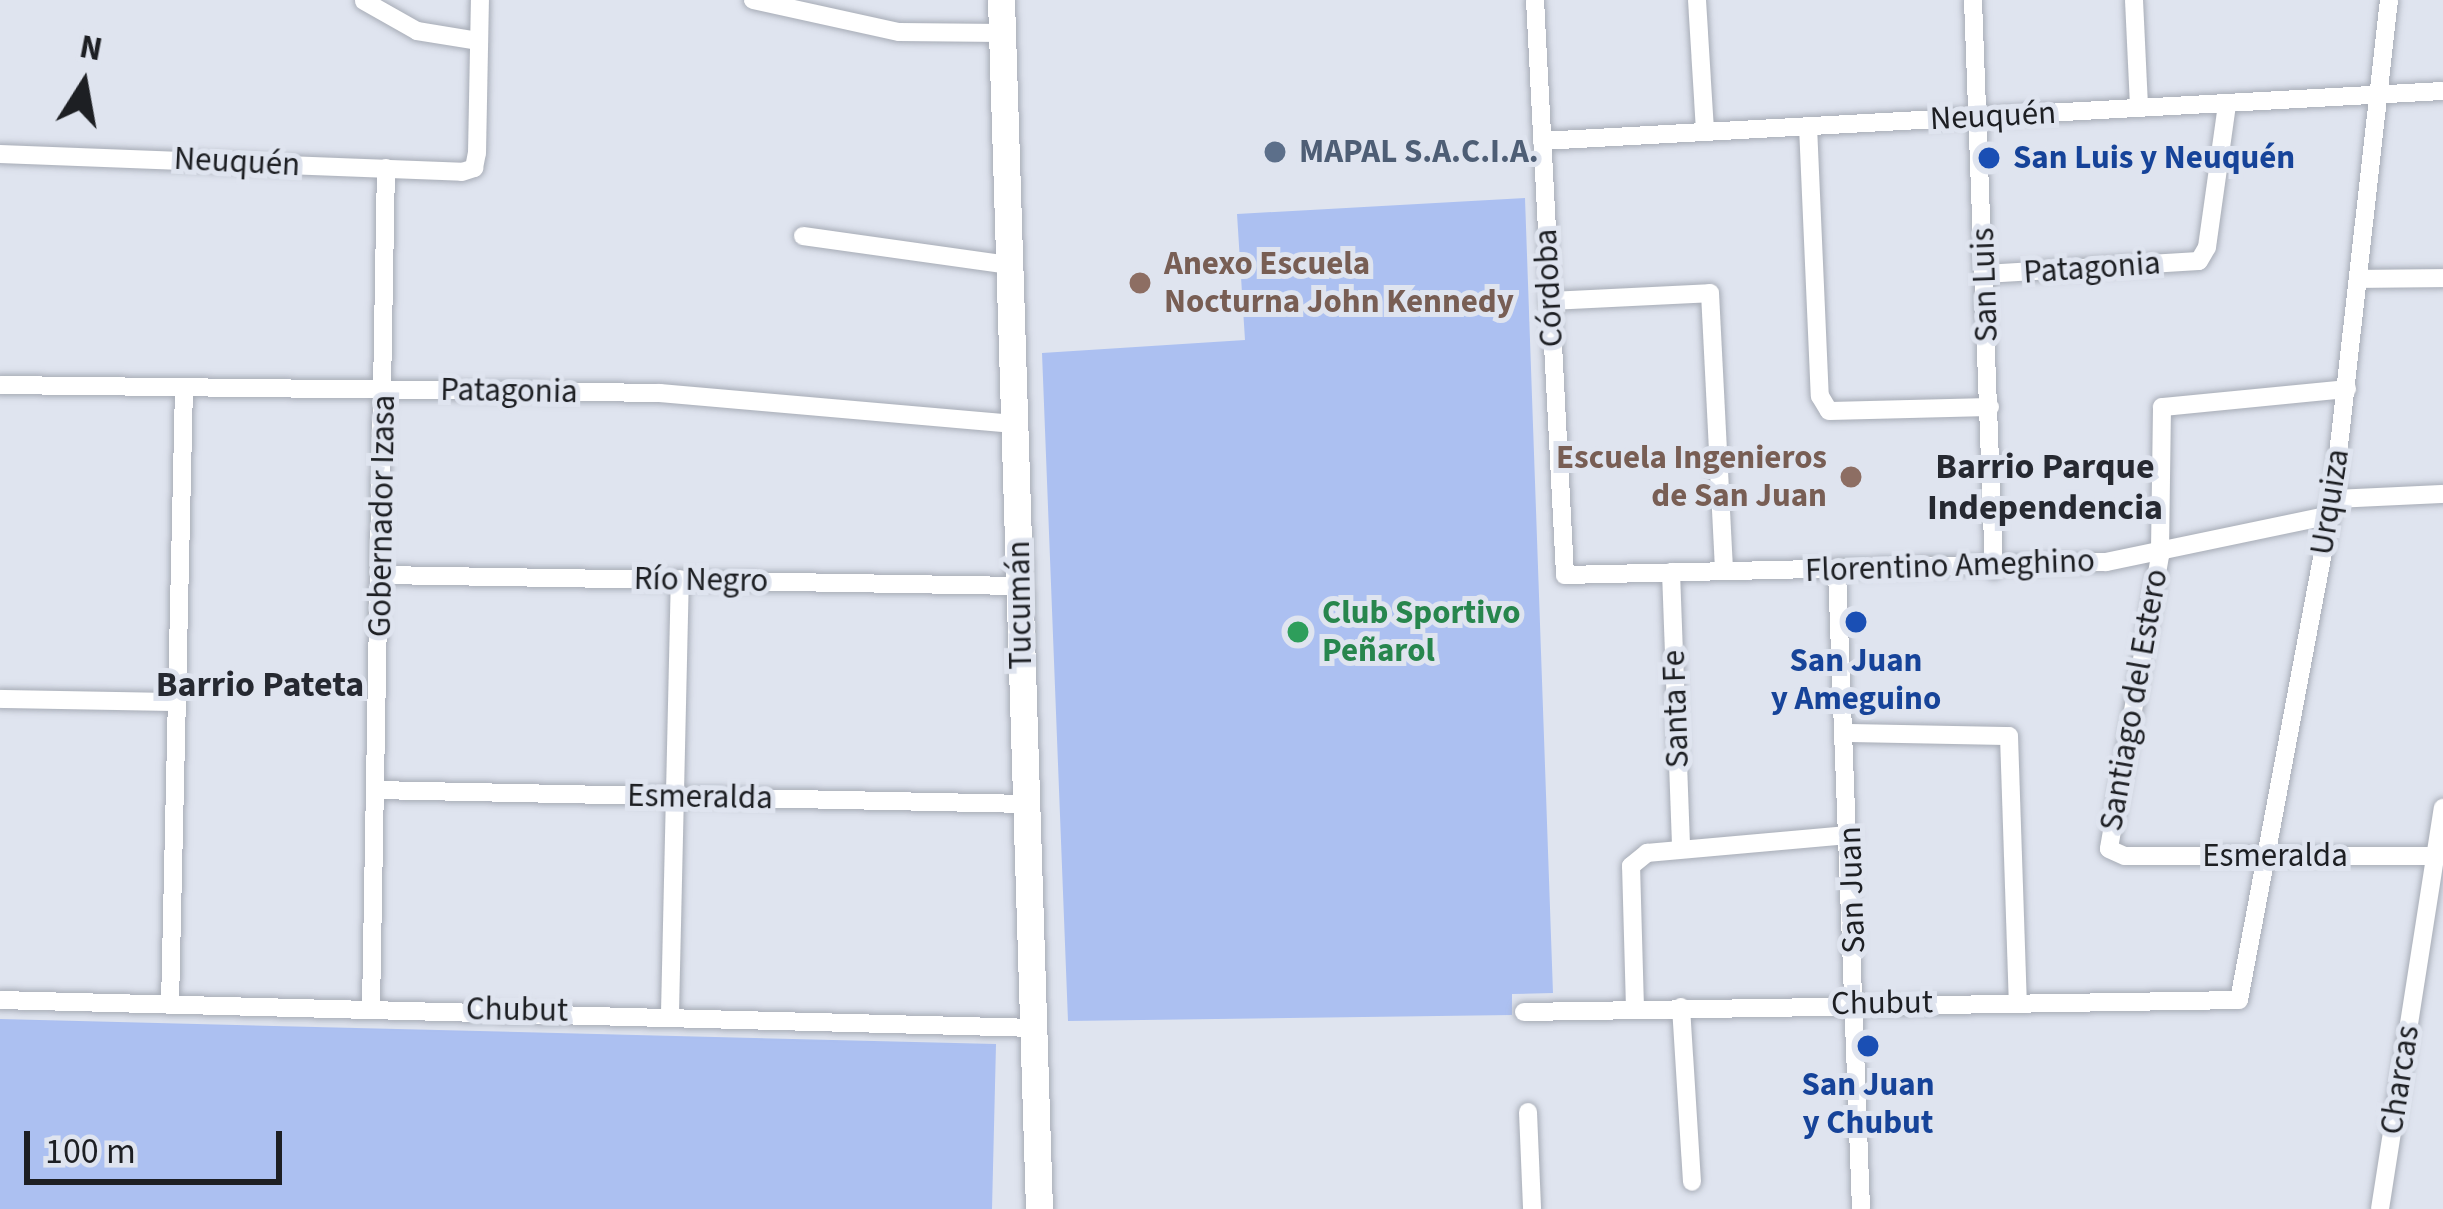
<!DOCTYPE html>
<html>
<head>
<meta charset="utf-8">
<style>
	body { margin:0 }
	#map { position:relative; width:2443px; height:1209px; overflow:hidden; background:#dfe4ef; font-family:"Source Sans 3",sans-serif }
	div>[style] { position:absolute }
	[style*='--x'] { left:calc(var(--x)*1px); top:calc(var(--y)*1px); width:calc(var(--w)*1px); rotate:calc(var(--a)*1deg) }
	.green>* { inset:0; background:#acc0f1 }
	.roads { filter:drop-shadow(0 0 3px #a7acb6) drop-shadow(0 0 3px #a7acb6) }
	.minor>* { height:18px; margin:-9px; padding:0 9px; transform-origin:9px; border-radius:9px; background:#fff }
	.secondary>* { height:27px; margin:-13.5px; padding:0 13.5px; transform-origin:13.5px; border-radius:13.5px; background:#fff }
	.dots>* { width:33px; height:33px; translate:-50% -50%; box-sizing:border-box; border:6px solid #dfe4ef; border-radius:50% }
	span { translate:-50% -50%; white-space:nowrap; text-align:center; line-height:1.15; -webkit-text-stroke:10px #dfe4ef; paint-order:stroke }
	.street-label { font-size:33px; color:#1d1f23 }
	.service-label { font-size:33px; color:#4e5e75; font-weight:700 }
	.left { translate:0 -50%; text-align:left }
	.transit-label { font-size:33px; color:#164399; font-weight:700 }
	.education-label { font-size:33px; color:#785e54; font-weight:700 }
	.right { translate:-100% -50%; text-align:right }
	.leisure-label { font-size:33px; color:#27864d; font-weight:700 }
	.neighbourhood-label { font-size:36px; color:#262931; font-weight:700 }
	.north { position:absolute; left:24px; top:24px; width:120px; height:120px; -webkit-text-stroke:9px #dfe4ef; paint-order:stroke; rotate:11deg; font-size:33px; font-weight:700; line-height:48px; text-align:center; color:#1d1f23 }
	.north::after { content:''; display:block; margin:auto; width:42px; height:54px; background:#1d1f23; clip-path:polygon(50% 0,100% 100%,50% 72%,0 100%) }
	.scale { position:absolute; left:24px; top:1131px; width:258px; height:54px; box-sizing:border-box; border:6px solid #1d1f23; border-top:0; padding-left:15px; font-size:36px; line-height:42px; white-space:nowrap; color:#1d1f23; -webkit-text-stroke:9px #dfe4ef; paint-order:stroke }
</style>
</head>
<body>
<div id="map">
	<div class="green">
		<i style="clip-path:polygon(1525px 198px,1553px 993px,1512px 994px,1512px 1015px,1068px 1021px,1042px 353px,1245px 340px,1237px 214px)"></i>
		<i style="clip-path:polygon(0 1019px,996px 1044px,992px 1209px,0 1209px)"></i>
	</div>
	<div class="roads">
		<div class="minor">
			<i style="--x:753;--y:0;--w:149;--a:12.4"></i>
			<i style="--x:899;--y:32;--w:103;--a:0.6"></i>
			<i style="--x:1535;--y:0;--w:576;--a:87.01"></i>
			<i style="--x:1565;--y:575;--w:541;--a:-1.38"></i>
			<i style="--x:2106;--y:562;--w:229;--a:-11.8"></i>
			<i style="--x:1697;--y:0;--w:129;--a:86.5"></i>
			<i style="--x:1973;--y:0;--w:570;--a:87.89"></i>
			<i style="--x:2134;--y:0;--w:108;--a:87.3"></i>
			<i style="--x:364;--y:1;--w:61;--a:29.5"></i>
			<i style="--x:417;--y:31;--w:63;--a:9.2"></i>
			<i style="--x:1808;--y:126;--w:270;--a:87.5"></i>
			<i style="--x:1820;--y:396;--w:17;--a:59"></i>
			<i style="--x:1829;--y:411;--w:161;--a:-1.4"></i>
			<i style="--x:1542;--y:141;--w:902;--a:-3.18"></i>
			<i style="--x:0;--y:154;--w:462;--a:2.2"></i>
			<i style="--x:462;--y:172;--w:13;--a:-18"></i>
			<i style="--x:474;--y:168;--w:15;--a:-79"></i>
			<i style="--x:477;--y:153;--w:153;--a:-88.9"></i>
			<i style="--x:803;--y:236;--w:209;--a:8"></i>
			<i style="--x:1985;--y:274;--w:214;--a:-3.5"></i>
			<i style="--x:2199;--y:261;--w:16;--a:-60"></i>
			<i style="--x:2207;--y:247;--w:144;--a:-82"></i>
			<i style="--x:2361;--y:279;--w:82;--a:-0.7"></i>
			<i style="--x:1549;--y:301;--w:161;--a:-2.8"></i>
			<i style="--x:1710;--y:293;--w:278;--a:87.1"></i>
			<i style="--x:0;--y:385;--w:660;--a:0.69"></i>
			<i style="--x:660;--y:393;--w:358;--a:5"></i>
			<i style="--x:2347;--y:389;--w:186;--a:174.4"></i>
			<i style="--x:2162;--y:407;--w:149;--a:90.8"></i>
			<i style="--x:2160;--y:556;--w:297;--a:99.9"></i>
			<i style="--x:2109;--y:849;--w:17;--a:24"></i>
			<i style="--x:2125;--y:856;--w:318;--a:0"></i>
			<i style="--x:2333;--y:499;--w:110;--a:-2.6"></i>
			<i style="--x:1671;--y:572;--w:273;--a:87.9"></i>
			<i style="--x:1837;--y:572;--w:637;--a:87.84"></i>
			<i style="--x:382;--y:575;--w:638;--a:0.99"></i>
			<i style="--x:0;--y:699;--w:177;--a:1"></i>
			<i style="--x:1846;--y:733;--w:163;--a:1.1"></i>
			<i style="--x:2009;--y:736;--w:265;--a:88.1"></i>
			<i style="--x:375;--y:790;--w:651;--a:1.23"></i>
			<i style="--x:0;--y:1000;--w:1034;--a:1.55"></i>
			<i style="--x:170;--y:1004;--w:617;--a:-88.7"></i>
			<i style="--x:1681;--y:1007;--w:175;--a:86.4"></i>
			<i style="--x:371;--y:1008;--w:840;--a:-88.98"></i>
			<i style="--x:1635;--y:1008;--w:142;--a:-91.6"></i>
			<i style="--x:1631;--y:866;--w:21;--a:-39"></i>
			<i style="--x:1647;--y:853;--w:204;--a:-5.1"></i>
			<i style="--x:1524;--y:1012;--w:715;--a:-0.96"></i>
			<i style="--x:2239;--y:1000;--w:510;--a:-79.37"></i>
			<i style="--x:2333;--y:499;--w:502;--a:-83.6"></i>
			<i style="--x:670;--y:1013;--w:434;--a:-88.7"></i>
			<i style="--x:1528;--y:1112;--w:97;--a:87.6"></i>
			<i style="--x:2380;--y:1209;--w:406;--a:-81.1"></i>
		</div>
		<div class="secondary">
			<i style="--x:1001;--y:0;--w:1210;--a:88.2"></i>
		</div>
	</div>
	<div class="dots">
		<i style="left:1275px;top:152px;background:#5c6f8a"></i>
		<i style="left:1989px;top:158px;background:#1a4fb4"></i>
		<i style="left:1140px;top:283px;background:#8d6e63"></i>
		<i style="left:1851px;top:477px;background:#8d6e63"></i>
		<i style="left:1856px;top:622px;background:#1a4fb4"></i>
		<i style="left:1298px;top:632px;background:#2e9e5b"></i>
		<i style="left:1868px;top:1046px;background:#1a4fb4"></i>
	</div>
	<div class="street-label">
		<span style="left:1993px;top:116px;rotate:-3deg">Neuquén</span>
		<span style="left:237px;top:162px;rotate:3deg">Neuquén</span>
		<span style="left:2092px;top:268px;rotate:-4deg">Patagonia</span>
		<span style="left:1985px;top:285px;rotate:-92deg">San Luis</span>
		<span style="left:1549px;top:288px;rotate:-93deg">Córdoba</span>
		<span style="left:509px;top:391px;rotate:1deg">Patagonia</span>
		<span style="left:2330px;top:502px;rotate:-81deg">Urquiza</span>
		<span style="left:382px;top:516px;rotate:-89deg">Gobernador Izasa</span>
		<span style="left:1950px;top:566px;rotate:-2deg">Florentino Ameghino</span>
		<span style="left:701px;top:580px;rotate:1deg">Río Negro</span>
		<span style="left:1020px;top:605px;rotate:-91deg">Tucumán</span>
		<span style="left:2134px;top:700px;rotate:-80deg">Santiago del Estero</span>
		<span style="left:1676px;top:709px;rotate:-92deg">Santa Fe</span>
		<span style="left:700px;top:797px;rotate:1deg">Esmeralda</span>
		<span style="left:2275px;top:856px">Esmeralda</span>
		<span style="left:1852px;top:890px;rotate:-92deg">San Juan</span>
		<span style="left:1882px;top:1003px;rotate:-1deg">Chubut</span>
		<span style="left:517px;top:1010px;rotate:1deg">Chubut</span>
		<span style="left:2400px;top:1080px;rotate:-81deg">Charcas</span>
	</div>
	<div class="service-label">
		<span class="left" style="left:1299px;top:152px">MAPAL S.A.C.I.A.</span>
	</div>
	<div class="transit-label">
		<span class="left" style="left:2013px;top:158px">San Luis y Neuquén</span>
		<span style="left:1856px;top:680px">San Juan<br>y Ameguino</span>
		<span style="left:1868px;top:1104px">San Juan<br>y Chubut</span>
	</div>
	<div class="education-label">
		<span class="left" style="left:1164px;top:283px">Anexo Escuela<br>Nocturna John Kennedy</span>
		<span class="right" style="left:1827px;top:477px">Escuela Ingenieros<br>de San Juan</span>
	</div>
	<div class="leisure-label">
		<span class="left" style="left:1322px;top:632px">Club Sportivo<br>Peñarol</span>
	</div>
	<div class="neighbourhood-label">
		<span style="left:2045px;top:487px">Barrio Parque<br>Independencia</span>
		<span style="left:260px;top:685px">Barrio Pateta</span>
	</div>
	<div class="north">N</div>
	<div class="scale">100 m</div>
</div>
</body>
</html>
